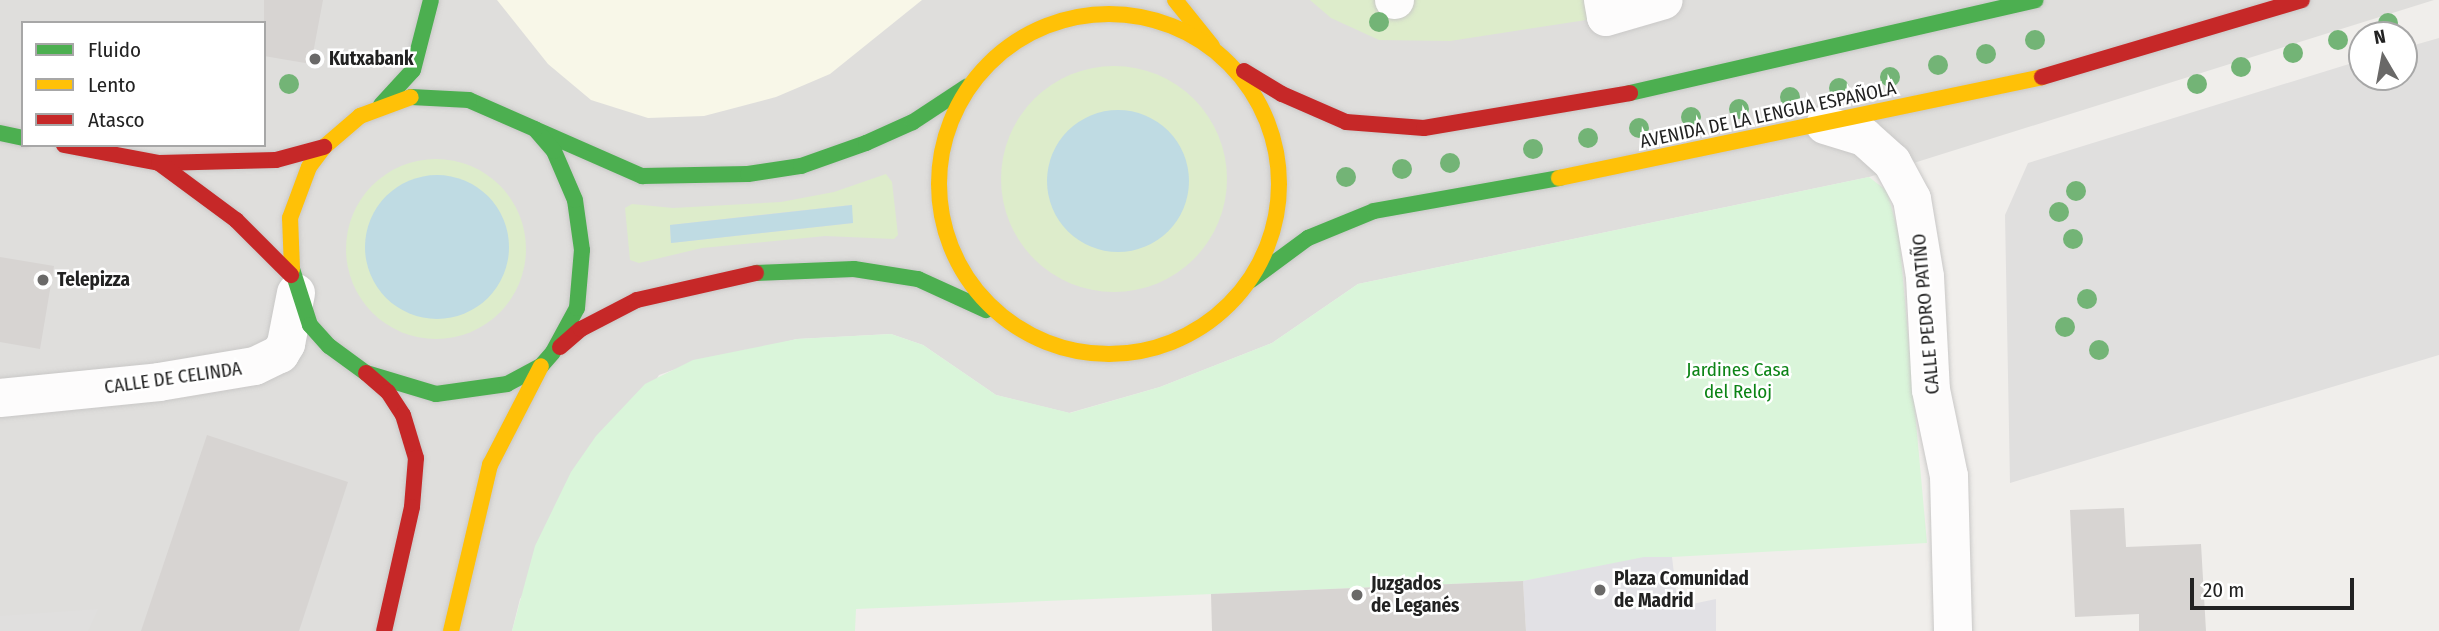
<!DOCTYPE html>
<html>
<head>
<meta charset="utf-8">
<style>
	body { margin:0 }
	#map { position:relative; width:2439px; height:631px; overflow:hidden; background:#f0eeeb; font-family:"Fira Sans Condensed",sans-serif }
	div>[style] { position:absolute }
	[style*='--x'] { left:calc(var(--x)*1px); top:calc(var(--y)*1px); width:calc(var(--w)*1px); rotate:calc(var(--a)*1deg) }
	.residential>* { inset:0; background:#dfdedc }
	.education>* { inset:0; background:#f8f7e8 }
	.grass>* { inset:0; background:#ddeccb }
	.round { border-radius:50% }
	.park>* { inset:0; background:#daf5da }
	.parking>* { inset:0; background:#e0dfde }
	.plaza>* { inset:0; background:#e2e1e5 }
	.water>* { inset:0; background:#bfdbe3 }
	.building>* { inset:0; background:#d7d4d2 }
	.roads { filter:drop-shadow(0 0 2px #c9c8c7) drop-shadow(0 0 2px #c9c8c7) }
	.street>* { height:38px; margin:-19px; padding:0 19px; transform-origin:19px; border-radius:19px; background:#fdfcfc }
	.fast>* { height:16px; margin:-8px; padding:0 8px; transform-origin:8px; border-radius:8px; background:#4caf50 }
	.slow>* { height:16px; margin:-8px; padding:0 8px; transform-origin:8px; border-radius:8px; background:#ffc107 }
	.slow>.ring { margin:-8px; padding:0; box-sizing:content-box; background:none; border:16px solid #ffc107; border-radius:50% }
	.jam>* { height:16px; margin:-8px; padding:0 8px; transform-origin:8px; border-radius:8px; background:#c62828 }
	.trees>* { width:20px; height:20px; margin:-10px; border-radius:50%; background:#73b476 }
	.dots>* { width:19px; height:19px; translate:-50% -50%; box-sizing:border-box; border:4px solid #fff; border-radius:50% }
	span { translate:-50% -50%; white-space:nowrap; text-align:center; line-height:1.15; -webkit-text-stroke:5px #fff; paint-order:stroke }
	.poi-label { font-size:19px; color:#222; font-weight:700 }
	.left { translate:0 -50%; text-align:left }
	.street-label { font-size:19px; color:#222 }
	.park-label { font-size:19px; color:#0c8416 }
	.legend { position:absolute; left:21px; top:21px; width:245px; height:126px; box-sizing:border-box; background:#fff; border:2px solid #a7a7a7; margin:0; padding:9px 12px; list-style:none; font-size:21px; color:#222 }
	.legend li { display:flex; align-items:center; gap:14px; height:35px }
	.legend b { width:35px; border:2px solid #a7a7a7 }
	.north { position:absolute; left:2348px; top:21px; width:70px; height:70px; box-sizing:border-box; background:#fff; border:2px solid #a7a7a7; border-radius:50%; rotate:350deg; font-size:19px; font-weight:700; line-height:28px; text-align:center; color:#222 }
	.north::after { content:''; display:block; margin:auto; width:24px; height:32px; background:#6a6968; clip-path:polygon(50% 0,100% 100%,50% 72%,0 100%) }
	.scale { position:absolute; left:2190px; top:578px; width:164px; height:32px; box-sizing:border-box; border:4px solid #222; border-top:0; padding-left:9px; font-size:21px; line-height:24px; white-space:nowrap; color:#222; -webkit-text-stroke:5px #fff; paint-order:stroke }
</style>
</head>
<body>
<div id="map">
	<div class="residential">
		<i style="clip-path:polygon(evenodd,0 0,2434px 0,1869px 177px,1358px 284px,1272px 343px,1160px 387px,1069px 413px,996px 395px,923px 345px,891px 334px,797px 339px,673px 370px,659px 375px,520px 599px,512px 631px,0 631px,0 0,23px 23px,264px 23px,264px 145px,23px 145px,23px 23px)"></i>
	</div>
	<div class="education">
		<i style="clip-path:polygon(497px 0,922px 0,830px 74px,776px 97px,704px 116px,648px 118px,591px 100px,548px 64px)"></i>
	</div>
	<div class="grass">
		<i style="clip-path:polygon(1310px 0,1603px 0,1606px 17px,1450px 41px,1379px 40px,1331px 18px)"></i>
		<i class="round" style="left:1001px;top:66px;width:226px;height:226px"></i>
		<i class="round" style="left:346px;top:159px;width:180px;height:180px"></i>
		<i style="clip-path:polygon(evenodd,886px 174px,892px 182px,898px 235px,894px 239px,825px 236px,702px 248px,639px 263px,630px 260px,625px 208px,632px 204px,673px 208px,781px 202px,834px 192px,886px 174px,851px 205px,853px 223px,671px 243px,670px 225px,851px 205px)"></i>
	</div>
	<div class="park">
		<i style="clip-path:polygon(1869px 177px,1887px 191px,1899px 235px,1927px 543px,1672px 557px,1523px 581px,856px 609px,855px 631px,512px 631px,535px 546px,571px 472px,596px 436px,645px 384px,693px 360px,797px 339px,891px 334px,923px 345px,996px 395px,1070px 413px,1160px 387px,1272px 343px,1358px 284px)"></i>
	</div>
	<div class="parking">
		<i style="clip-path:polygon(2439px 38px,2439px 355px,2010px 483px,2005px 215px,2028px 163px,2362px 60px,2362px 77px,2404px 77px,2404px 48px)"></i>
		<i style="clip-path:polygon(98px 609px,88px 631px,0 631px,0 616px)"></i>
	</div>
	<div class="plaza">
		<i style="clip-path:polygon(1644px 557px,1672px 557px,1678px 607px,1716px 599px,1716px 631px,1526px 631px,1523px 581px)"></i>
	</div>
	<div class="water">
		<i class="round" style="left:1047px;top:110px;width:142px;height:142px"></i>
		<i class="round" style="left:365px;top:175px;width:144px;height:144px"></i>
		<i style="clip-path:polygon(852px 205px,853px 223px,671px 243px,670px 225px)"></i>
	</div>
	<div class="building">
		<i style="clip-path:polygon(264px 0,323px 0,311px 64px,264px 56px)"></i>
		<i style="clip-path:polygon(0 257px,54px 266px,40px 349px,0 342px)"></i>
		<i style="clip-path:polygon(207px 435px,348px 482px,299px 631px,141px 631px)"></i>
		<i style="clip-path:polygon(2124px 508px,2126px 547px,2201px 544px,2206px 631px,2139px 631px,2139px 614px,2075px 617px,2070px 510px)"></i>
		<i style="clip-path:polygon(1523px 581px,1526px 631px,1212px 631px,1211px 594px)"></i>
	</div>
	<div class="roads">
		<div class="street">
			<i style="--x:1394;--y:0;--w:1;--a:0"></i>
			<i style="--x:1603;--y:0;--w:17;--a:80"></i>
			<i style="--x:1606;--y:17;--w:60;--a:-16.3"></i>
			<i style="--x:1825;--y:125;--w:41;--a:17.1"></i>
			<i style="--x:1864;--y:137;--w:38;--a:42"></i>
			<i style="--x:1892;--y:162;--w:42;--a:61.6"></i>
			<i style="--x:1912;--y:199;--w:79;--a:80.5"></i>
			<i style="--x:1925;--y:277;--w:113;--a:87"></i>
			<i style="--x:1931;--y:390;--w:88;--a:78.2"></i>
			<i style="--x:1949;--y:476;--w:155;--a:88.5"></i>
			<i style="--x:0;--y:398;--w:160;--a:-5.7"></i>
			<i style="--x:159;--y:382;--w:97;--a:-9.5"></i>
			<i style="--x:255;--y:366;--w:28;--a:-26"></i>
			<i style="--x:280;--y:354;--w:12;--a:-59"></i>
			<i style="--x:286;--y:344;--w:52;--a:-78.9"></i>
		</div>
		<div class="fast">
			<i style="--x:1630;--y:93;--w:416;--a:-12.9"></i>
			<i style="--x:381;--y:105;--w:47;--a:-47.6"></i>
			<i style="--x:413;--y:70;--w:72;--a:-75.6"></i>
			<i style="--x:537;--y:130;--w:115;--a:23.7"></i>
			<i style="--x:642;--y:176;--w:106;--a:-1.1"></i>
			<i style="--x:748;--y:174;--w:54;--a:-8.6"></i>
			<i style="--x:801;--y:166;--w:69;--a:-19.5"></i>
			<i style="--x:866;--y:143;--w:51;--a:-24.1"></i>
			<i style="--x:913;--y:122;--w:64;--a:-33.4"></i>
			<i style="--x:0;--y:133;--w:24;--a:12"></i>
			<i style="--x:292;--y:269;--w:59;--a:72.2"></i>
			<i style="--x:310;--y:325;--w:28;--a:48"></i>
			<i style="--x:329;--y:346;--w:46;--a:36.1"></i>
			<i style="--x:366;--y:373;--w:73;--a:16.7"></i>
			<i style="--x:436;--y:394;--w:72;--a:-8"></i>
			<i style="--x:507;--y:384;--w:38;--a:-28"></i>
			<i style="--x:541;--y:366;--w:18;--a:-49"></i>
			<i style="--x:553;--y:352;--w:50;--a:-61.4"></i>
			<i style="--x:577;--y:308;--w:58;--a:-85.1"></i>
			<i style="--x:582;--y:250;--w:50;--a:-98"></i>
			<i style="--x:575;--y:200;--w:53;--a:-113.2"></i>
			<i style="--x:554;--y:151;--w:29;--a:-131"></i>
			<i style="--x:535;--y:129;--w:72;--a:-156.3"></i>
			<i style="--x:469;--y:100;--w:58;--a:-177"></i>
			<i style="--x:756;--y:273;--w:98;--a:-2.3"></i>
			<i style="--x:854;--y:269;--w:65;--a:8.9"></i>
			<i style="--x:918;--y:279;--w:75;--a:24.5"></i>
			<i style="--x:1251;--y:280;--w:71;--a:-36.4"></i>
			<i style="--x:1308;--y:238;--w:71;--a:-22.2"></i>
			<i style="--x:1374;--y:211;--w:188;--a:-10.1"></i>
		</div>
		<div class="slow">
			<i style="--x:1175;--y:0;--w:59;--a:51.2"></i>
			<i class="ring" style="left:939px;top:14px;width:324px;height:324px"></i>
			<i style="--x:1559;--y:178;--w:493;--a:-11.8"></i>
			<i style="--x:292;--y:269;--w:51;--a:-92.2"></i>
			<i style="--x:290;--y:218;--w:54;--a:-69.6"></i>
			<i style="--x:309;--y:167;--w:25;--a:-53"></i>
			<i style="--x:324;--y:147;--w:48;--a:-40.7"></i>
			<i style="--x:360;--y:116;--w:54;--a:-20.4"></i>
			<i style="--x:451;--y:631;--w:171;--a:-76.8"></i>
			<i style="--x:490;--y:465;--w:111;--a:-62.7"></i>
		</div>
		<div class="jam">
			<i style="--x:1244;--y:71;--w:44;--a:31.2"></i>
			<i style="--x:1282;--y:94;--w:70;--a:23.6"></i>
			<i style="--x:1346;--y:122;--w:78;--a:4.4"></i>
			<i style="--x:1424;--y:128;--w:209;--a:-9.6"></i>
			<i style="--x:2042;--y:77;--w:271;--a:-16.5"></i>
			<i style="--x:64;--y:145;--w:97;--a:10.7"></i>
			<i style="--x:159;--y:163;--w:117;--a:-1.5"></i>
			<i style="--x:276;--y:160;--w:50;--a:-15.2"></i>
			<i style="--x:159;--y:163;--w:96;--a:36.5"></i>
			<i style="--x:236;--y:220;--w:78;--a:45"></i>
			<i style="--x:560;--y:347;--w:28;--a:-41"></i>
			<i style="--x:581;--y:329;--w:63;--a:-27.4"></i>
			<i style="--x:637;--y:300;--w:122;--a:-12.8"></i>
			<i style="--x:366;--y:373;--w:29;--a:41"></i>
			<i style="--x:388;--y:392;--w:27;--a:57"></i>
			<i style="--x:403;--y:415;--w:45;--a:73.2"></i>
			<i style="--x:416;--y:458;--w:49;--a:94.7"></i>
			<i style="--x:412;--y:507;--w:127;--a:102.7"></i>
		</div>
	</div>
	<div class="trees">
		<i style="left:1379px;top:22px"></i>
		<i style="left:2388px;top:23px"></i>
		<i style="left:2035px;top:40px"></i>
		<i style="left:2338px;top:40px"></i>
		<i style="left:2293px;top:53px"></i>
		<i style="left:1986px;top:54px"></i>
		<i style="left:1938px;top:65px"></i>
		<i style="left:2241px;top:67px"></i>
		<i style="left:1890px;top:77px"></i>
		<i style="left:289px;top:84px"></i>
		<i style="left:2197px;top:84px"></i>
		<i style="left:1839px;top:88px"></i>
		<i style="left:1790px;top:97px"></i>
		<i style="left:1739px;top:109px"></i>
		<i style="left:1691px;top:117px"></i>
		<i style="left:1639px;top:128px"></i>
		<i style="left:1588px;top:138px"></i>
		<i style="left:1533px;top:149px"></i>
		<i style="left:1450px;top:163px"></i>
		<i style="left:1402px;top:169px"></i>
		<i style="left:1346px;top:177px"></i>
		<i style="left:2076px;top:191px"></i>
		<i style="left:2059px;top:212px"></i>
		<i style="left:2073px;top:239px"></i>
		<i style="left:2087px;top:299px"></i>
		<i style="left:2065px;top:327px"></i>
		<i style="left:2099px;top:350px"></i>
	</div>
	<div class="dots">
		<i style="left:315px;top:59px;background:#6a6968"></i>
		<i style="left:43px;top:280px;background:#6a6968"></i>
		<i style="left:1600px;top:590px;background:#6a6968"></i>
		<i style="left:1357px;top:595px;background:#6a6968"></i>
	</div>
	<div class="poi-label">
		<span class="left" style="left:329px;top:59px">Kutxabank</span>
		<span class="left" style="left:57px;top:280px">Telepizza</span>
		<span class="left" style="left:1614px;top:590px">Plaza Comunidad<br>de Madrid</span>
		<span class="left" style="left:1371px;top:595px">Juzgados<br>de Leganés</span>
	</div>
	<div class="street-label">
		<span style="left:1768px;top:115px;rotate:-12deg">AVENIDA DE LA LENGUA ESPAÑOLA</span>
		<span style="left:1926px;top:314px;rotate:-95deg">CALLE PEDRO PATIÑO</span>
		<span style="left:173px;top:378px;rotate:-8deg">CALLE DE CELINDA</span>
	</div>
	<div class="park-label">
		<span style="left:1738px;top:381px">Jardines Casa<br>del Reloj</span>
	</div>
	<ul class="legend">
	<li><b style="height:9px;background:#4caf50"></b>Fluido</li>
	<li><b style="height:9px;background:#ffc107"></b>Lento</li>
	<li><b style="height:9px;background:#c62828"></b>Atasco</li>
	</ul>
	<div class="north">N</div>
	<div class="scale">20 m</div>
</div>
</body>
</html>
